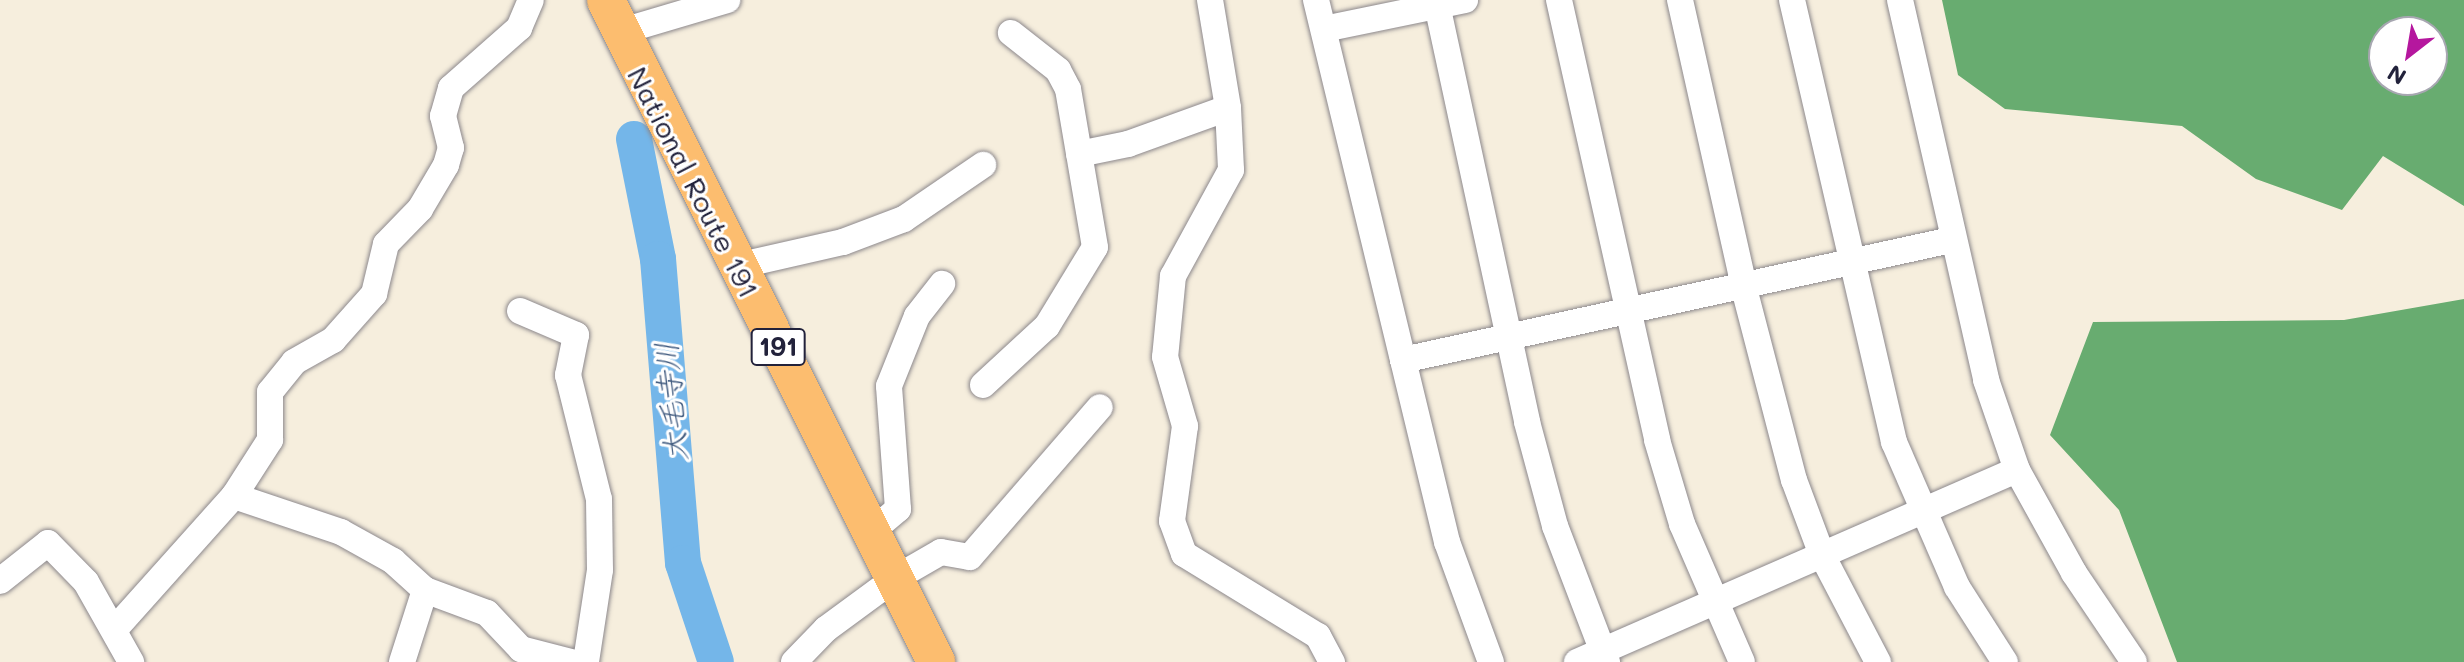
<!DOCTYPE html>
<html>
<head>
<meta charset="utf-8">
<style>
	body { margin:0 }
	#map { position:relative; width:2464px; height:662px; overflow:hidden; background:#f6eedd; font-family:Mali,"Klee One",sans-serif }
	div>[style] { position:absolute }
	[style*='--x'] { left:calc(var(--x)*1px); top:calc(var(--y)*1px); width:calc(var(--w)*1px); rotate:calc(var(--a)*1deg) }
	.forest>* { inset:0; background:#68ac70 }
	.river>* { height:36px; margin:-18px; padding:0 18px; transform-origin:18px; border-radius:18px; background:#74b6e9 }
	.roads { filter:drop-shadow(0 0 2px #8c888c) drop-shadow(0 0 2px #8c888c) }
	.minor>* { height:26px; margin:-13px; padding:0 13px; transform-origin:13px; border-radius:13px; background:#fff }
	.highway>* { height:38px; margin:-19px; padding:0 19px; transform-origin:19px; border-radius:19px; background:#fcbd6f }
	span { translate:-50% -50%; white-space:nowrap; text-align:center; line-height:1.15; -webkit-text-stroke:6px #fff; paint-order:stroke }
	.shield-label span { padding:2px 6px; background:#fff; border:2px solid; border-radius:6px; -webkit-text-stroke-width:0 }
	.shield-label { font-size:26px; color:#22223b; font-weight:700 }
	.street-label { font-size:28px; color:#22223b }
	.water-label { font-size:30px; color:#435d81; font-style:italic }
	.north { position:absolute; left:2368px; top:16px; width:80px; height:80px; box-sizing:border-box; background:#fff; border:2px solid #a7a7b1; border-radius:50%; rotate:211deg; font-size:22px; font-weight:700; line-height:32px; text-align:center; color:#22223b }
	.north::after { content:''; display:block; margin:auto; width:28px; height:36px; background:#b5179e; clip-path:polygon(50% 0,100% 100%,50% 72%,0 100%) }
</style>
</head>
<body>
<div id="map">
	<div class="forest">
		<i style="clip-path:polygon(evenodd,1942px 0,2464px 0,2464px 206px,2383px 156px,2342px 210px,2256px 179px,2182px 126px,2005px 109px,1958px 75px,1942px 0,2432px 32px,2432px 80px,2384px 80px,2384px 32px,2432px 32px)"></i>
		<i style="clip-path:polygon(2464px 299px,2464px 662px,2177px 662px,2119px 510px,2050px 435px,2093px 322px,2344px 320px)"></i>
	</div>
	<div class="river">
		<i style="--x:634;--y:139;--w:122;--a:78.7"></i>
		<i style="--x:658;--y:259;--w:305;--a:85.3"></i>
		<i style="--x:683;--y:563;--w:104;--a:71.6"></i>
	</div>
	<div class="roads">
		<div class="minor">
			<i style="--x:1210;--y:0;--w:109;--a:80.5"></i>
			<i style="--x:1228;--y:108;--w:62;--a:87.2"></i>
			<i style="--x:1231;--y:170;--w:121;--a:118.7"></i>
			<i style="--x:1173;--y:276;--w:81;--a:95.6"></i>
			<i style="--x:1165;--y:357;--w:72;--a:73.8"></i>
			<i style="--x:1185;--y:426;--w:96;--a:97.8"></i>
			<i style="--x:1172;--y:521;--w:35;--a:70"></i>
			<i style="--x:1184;--y:554;--w:157;--a:31.5"></i>
			<i style="--x:1318;--y:636;--w:30;--a:62"></i>
			<i style="--x:1316;--y:0;--w:558;--a:76.41"></i>
			<i style="--x:1447;--y:542;--w:128;--a:69.9"></i>
			<i style="--x:1436;--y:0;--w:432;--a:77.8"></i>
			<i style="--x:1527;--y:422;--w:108;--a:74.9"></i>
			<i style="--x:1555;--y:526;--w:146;--a:69.1"></i>
			<i style="--x:1559;--y:0;--w:451;--a:77.4"></i>
			<i style="--x:1657;--y:440;--w:88;--a:73.4"></i>
			<i style="--x:1682;--y:524;--w:150;--a:66.5"></i>
			<i style="--x:1680;--y:0;--w:303;--a:77.4"></i>
			<i style="--x:1746;--y:296;--w:190;--a:75.4"></i>
			<i style="--x:1794;--y:480;--w:80;--a:69.5"></i>
			<i style="--x:1822;--y:555;--w:121;--a:62.4"></i>
			<i style="--x:1792;--y:0;--w:454;--a:77"></i>
			<i style="--x:1894;--y:442;--w:158;--a:66.5"></i>
			<i style="--x:1957;--y:587;--w:89;--a:57.4"></i>
			<i style="--x:1900;--y:0;--w:390;--a:77.2"></i>
			<i style="--x:1986;--y:380;--w:95;--a:71"></i>
			<i style="--x:2017;--y:470;--w:118;--a:61"></i>
			<i style="--x:2074;--y:573;--w:107;--a:56"></i>
			<i style="--x:1324;--y:29;--w:144;--a:-11.6"></i>
			<i style="--x:619;--y:32;--w:113;--a:-16.5"></i>
			<i style="--x:1079;--y:154;--w:50;--a:-11.5"></i>
			<i style="--x:1128;--y:144;--w:106;--a:-19.8"></i>
			<i style="--x:737;--y:266;--w:109;--a:-12.8"></i>
			<i style="--x:843;--y:242;--w:65;--a:-20.7"></i>
			<i style="--x:904;--y:219;--w:96;--a:-34.4"></i>
			<i style="--x:520;--y:311;--w:61;--a:23.2"></i>
			<i style="--x:576;--y:335;--w:41;--a:101.3"></i>
			<i style="--x:568;--y:375;--w:128;--a:76"></i>
			<i style="--x:599;--y:499;--w:71;--a:89.2"></i>
			<i style="--x:600;--y:570;--w:93;--a:98.7"></i>
			<i style="--x:1403;--y:360;--w:561;--a:-12.35"></i>
			<i style="--x:983;--y:385;--w:87;--a:-42.7"></i>
			<i style="--x:1047;--y:326;--w:92;--a:-58.7"></i>
			<i style="--x:1095;--y:247;--w:160;--a:-99.7"></i>
			<i style="--x:1068;--y:89;--w:21;--a:-118"></i>
			<i style="--x:1058;--y:70;--w:60;--a:-141.8"></i>
			<i style="--x:234;--y:496;--w:113;--a:18.6"></i>
			<i style="--x:341;--y:532;--w:60;--a:29.1"></i>
			<i style="--x:393;--y:561;--w:43;--a:42.2"></i>
			<i style="--x:425;--y:590;--w:66;--a:20.4"></i>
			<i style="--x:487;--y:613;--w:50;--a:46.6"></i>
			<i style="--x:521;--y:649;--w:52;--a:14.6"></i>
			<i style="--x:872;--y:531;--w:34;--a:-40"></i>
			<i style="--x:898;--y:509;--w:123;--a:-94.2"></i>
			<i style="--x:889;--y:386;--w:75;--a:-68.2"></i>
			<i style="--x:917;--y:316;--w:41;--a:-52"></i>
			<i style="--x:0;--y:581;--w:61;--a:-38.4"></i>
			<i style="--x:48;--y:543;--w:54;--a:45.7"></i>
			<i style="--x:86;--y:582;--w:92;--a:60.6"></i>
			<i style="--x:114;--y:630;--w:180;--a:-48.2"></i>
			<i style="--x:234;--y:496;--w:67;--a:-57.3"></i>
			<i style="--x:270;--y:440;--w:48;--a:-90"></i>
			<i style="--x:270;--y:392;--w:38;--a:-51"></i>
			<i style="--x:294;--y:362;--w:45;--a:-29.4"></i>
			<i style="--x:333;--y:340;--w:62;--a:-48.3"></i>
			<i style="--x:374;--y:294;--w:51;--a:-76.5"></i>
			<i style="--x:386;--y:244;--w:49;--a:-45.8"></i>
			<i style="--x:420;--y:209;--w:51;--a:-59.4"></i>
			<i style="--x:446;--y:165;--w:18;--a:-74"></i>
			<i style="--x:451;--y:148;--w:33;--a:-104"></i>
			<i style="--x:443;--y:116;--w:29;--a:-74"></i>
			<i style="--x:451;--y:88;--w:91;--a:-41.4"></i>
			<i style="--x:519;--y:28;--w:30;--a:-67"></i>
			<i style="--x:402;--y:662;--w:76;--a:-72.3"></i>
			<i style="--x:794;--y:662;--w:46;--a:-45.9"></i>
			<i style="--x:826;--y:629;--w:84;--a:-36.3"></i>
			<i style="--x:894;--y:579;--w:54;--a:-29.9"></i>
			<i style="--x:941;--y:552;--w:29;--a:10"></i>
			<i style="--x:970;--y:557;--w:198;--a:-49.1"></i>
			<i style="--x:1577;--y:662;--w:480;--a:-23.6"></i>
		</div>
		<div class="highway">
			<i style="--x:606;--y:0;--w:740;--a:63.5"></i>
		</div>
	</div>
	<div class="shield-label">
		<span style="left:778px;top:347px">191</span>
	</div>
	<div class="street-label">
		<span style="left:694px;top:182px;rotate:63deg">National Route 191</span>
	</div>
	<div class="water-label">
		<span style="left:670px;top:402px;rotate:-95deg">大毛寺川</span>
	</div>
	<div class="north">N</div>
</div>
</body>
</html>
